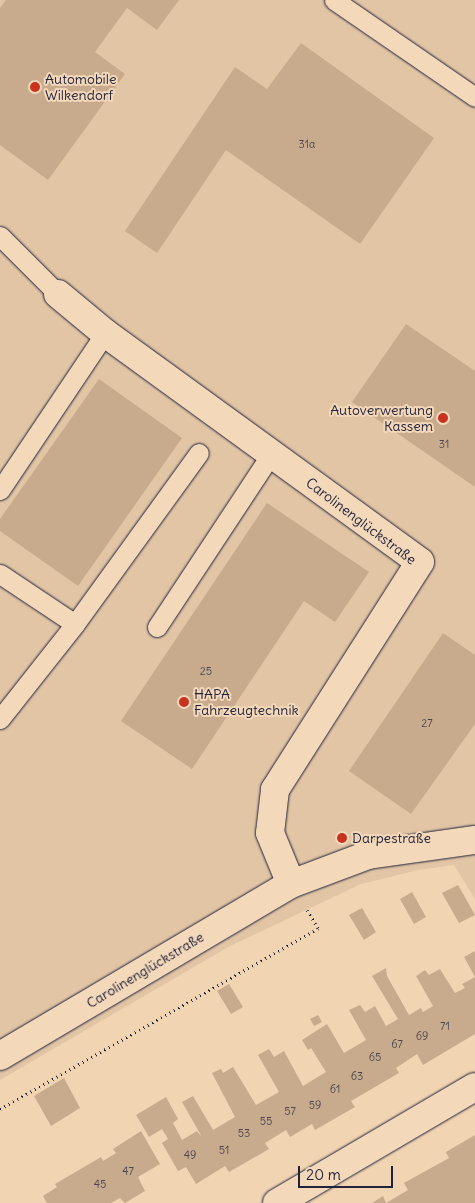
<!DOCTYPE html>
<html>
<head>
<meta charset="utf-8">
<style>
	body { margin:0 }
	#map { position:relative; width:475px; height:1203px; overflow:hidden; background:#f1d4b2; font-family:Delius,sans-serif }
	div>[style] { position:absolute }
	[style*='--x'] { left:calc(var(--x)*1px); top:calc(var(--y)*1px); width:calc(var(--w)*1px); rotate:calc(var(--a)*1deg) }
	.built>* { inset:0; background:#e1c5a5 }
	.building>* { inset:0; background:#c8ab8c }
	.path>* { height:3px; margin-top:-1.5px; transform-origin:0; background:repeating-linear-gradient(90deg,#22223b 0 1px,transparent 0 5px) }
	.roads { filter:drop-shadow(0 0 1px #22223b) drop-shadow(0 0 1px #22223b) }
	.lane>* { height:19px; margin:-9.5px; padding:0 9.5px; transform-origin:9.5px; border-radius:9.5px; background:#f3d8ba }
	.street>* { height:28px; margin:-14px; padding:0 14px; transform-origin:14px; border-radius:14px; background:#f3d8ba }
	.dots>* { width:14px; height:14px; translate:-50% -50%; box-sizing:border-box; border:2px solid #f3d8ba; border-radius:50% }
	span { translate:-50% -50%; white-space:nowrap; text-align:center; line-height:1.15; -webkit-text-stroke:4px #f3d8ba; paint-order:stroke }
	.number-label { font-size:11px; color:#4c444f }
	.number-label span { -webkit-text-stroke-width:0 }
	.poi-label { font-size:14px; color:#22223b }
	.left { translate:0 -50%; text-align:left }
	.right { translate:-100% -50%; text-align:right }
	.street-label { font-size:14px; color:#22223b }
	.scale { position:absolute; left:298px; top:1166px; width:95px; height:22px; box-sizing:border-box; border:2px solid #22223b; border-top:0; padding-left:6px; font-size:15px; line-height:18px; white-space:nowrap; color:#22223b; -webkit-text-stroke:4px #f3d8ba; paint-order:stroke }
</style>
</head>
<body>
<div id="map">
	<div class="built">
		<i style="clip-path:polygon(0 0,475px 0,475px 899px,454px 865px,418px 870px,361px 884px,230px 946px,0 1080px)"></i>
	</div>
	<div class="building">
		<i style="clip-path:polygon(6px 0,179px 0,157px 30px,127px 8px,95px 52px,125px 74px,48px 180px,0 145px,0 8px)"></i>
		<i style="clip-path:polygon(301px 43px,434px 138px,360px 244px,226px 150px,157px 253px,125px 231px,235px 67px,267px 89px)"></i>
		<i style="clip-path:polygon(406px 324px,475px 371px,475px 487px,352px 402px)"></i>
		<i style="clip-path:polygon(99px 379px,182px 438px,78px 586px,0 531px,0 519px)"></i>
		<i style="clip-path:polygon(267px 503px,369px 572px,335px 622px,304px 601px,192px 769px,121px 721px)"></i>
		<i style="clip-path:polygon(443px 633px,475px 655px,475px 724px,411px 814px,349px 771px)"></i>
		<i style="clip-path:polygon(458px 885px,475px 915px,459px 923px,442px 893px)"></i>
		<i style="clip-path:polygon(412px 892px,426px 917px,414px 924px,400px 899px)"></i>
		<i style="clip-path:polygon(362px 908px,376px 932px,364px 940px,349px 915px)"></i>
		<i style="clip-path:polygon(475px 951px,475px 1034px,423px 1065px,417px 1054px,396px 1068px,399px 1073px,351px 1101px,355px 1107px,315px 1130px,312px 1124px,290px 1137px,286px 1130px,265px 1143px,269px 1149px,229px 1172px,225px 1166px,196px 1184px,186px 1167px,178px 1171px,162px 1143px,168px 1139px,162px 1129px,149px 1137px,136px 1115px,166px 1097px,178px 1119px,173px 1123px,182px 1140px,197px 1131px,202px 1137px,182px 1102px,193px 1096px,213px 1130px,235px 1117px,212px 1073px,221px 1069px,223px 1073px,233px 1067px,256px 1105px,279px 1092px,258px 1055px,269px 1049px,274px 1057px,284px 1051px,303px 1086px,326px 1072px,311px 1048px,308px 1050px,302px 1040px,327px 1024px,344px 1053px,366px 1040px,349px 1010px,360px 1005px,365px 1012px,375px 1006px,386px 1026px,398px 1019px,372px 976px,386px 968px,387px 976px,409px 1015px,421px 1008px,423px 1012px,433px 1006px,416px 976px,425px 970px,429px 975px,440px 969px,455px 993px,465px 988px,462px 984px,475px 977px,464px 957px)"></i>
		<i style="clip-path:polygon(229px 984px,243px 1007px,231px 1014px,217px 991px)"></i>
		<i style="clip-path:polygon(318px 1015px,322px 1022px,314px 1026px,310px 1019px)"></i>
		<i style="clip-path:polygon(64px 1078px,80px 1108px,51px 1126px,34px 1096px)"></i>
		<i style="clip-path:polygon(141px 1131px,160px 1164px,138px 1177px,145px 1191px,125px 1203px,120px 1198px,111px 1203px,47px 1203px,43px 1196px,57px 1187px,55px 1184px,101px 1157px,103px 1161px,116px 1153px,113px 1149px)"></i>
		<i style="clip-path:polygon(475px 1135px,475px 1203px,372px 1203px,383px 1196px,386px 1203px,408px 1190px,404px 1183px,449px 1158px,446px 1152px)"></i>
	</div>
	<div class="path">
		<i style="--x:0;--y:1109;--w:366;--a:-29.6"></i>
		<i style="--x:318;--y:928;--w:21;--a:-121"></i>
	</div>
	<div class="roads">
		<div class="lane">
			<i style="--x:334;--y:0;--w:171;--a:34.5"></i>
			<i style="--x:0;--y:236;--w:82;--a:45"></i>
			<i style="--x:0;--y:490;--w:189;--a:-56.2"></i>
			<i style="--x:0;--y:574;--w:90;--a:33.7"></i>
			<i style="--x:75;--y:624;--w:121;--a:128.3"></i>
			<i style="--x:75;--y:624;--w:211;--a:-54.1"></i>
			<i style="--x:157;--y:627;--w:207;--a:-56.6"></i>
		</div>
		<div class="street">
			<i style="--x:58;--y:294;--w:61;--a:39.7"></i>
			<i style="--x:105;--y:333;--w:389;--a:36"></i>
			<i style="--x:420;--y:562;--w:270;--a:122.5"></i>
			<i style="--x:275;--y:790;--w:43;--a:96.6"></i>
			<i style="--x:270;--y:833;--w:55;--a:67.6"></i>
			<i style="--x:0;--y:1056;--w:338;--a:-30.6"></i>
			<i style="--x:291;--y:884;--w:82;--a:-20.6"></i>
			<i style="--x:368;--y:855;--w:108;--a:-8"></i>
			<i style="--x:277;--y:1203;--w:229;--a:-30.4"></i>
		</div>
	</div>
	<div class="dots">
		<i style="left:35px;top:87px;background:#c8321e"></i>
		<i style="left:443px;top:418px;background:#c8321e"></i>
		<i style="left:184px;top:702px;background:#c8321e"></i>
		<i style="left:342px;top:838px;background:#c8321e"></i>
	</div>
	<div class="number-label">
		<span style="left:307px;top:144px">31a</span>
		<span style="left:444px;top:444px">31</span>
		<span style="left:206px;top:671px">25</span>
		<span style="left:427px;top:723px">27</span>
		<span style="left:445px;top:1026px">71</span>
		<span style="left:422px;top:1036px">69</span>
		<span style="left:397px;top:1044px">67</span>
		<span style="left:375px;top:1057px">65</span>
		<span style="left:357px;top:1076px">63</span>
		<span style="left:335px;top:1089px">61</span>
		<span style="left:315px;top:1105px">59</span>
		<span style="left:290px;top:1111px">57</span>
		<span style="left:266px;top:1121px">55</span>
		<span style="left:244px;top:1133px">53</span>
		<span style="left:224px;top:1150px">51</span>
		<span style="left:190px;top:1155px">49</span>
		<span style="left:128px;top:1171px">47</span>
		<span style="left:100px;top:1184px">45</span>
	</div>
	<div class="poi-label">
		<span class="left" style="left:45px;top:87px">Automobile<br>Wilkendorf</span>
		<span class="right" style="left:433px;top:418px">Autoverwertung<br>Kassem</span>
		<span class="left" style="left:194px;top:702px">HAPA<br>Fahrzeugtechnik</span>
		<span class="left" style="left:352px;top:838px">Darpestraße</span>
	</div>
	<div class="street-label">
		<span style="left:361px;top:521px;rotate:37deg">Carolinenglückstraße</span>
		<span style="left:145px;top:970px;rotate:-31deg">Carolinenglückstraße</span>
	</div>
	<div class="scale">20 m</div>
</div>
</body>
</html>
